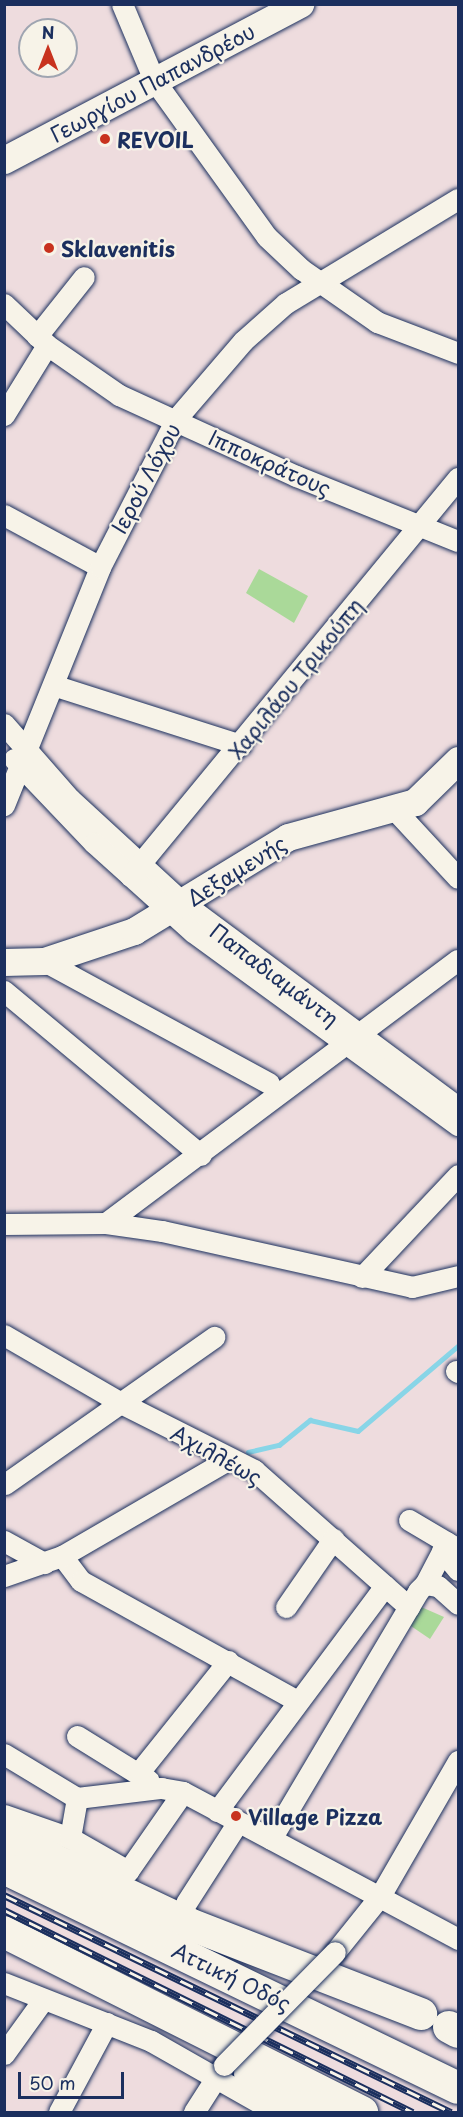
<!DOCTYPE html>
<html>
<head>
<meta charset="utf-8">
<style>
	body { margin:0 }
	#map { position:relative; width:463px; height:2117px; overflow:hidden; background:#eedcde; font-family:"Playpen Sans",sans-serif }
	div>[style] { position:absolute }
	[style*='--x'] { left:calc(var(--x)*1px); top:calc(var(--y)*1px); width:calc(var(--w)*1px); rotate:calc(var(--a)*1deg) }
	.green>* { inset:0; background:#aad999 }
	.stream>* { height:4.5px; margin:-2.25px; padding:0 2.25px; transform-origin:2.25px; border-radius:2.25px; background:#88d5e7 }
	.roads { filter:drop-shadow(0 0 2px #1b2f5e) drop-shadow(0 0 2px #1b2f5e) }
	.minor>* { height:21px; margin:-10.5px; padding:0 10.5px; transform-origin:10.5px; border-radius:10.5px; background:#f7f3e8 }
	.major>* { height:27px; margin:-13.5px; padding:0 13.5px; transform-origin:13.5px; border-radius:13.5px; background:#f7f3e8 }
	.highway>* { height:32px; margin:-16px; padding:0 16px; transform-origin:16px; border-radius:16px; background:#f7f3e8 }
	.rail>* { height:7px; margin-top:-3.5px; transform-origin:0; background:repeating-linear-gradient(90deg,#f7f3e8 0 14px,#1b2f5e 0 28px); box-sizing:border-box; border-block:2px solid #1b2f5e }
	.bridges { filter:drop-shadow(0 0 2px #1b2f5e) drop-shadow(0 0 2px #1b2f5e) }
	.minor-bridge>* { height:21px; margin:-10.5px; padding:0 10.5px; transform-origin:10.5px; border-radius:10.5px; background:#f7f3e8 }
	.dots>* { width:16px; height:16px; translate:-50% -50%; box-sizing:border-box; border:3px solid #f7f3e8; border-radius:50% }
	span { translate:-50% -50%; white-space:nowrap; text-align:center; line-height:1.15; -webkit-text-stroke:4.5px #f7f3e8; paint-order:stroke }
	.street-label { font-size:21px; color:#1b2f5e }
	.poi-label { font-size:21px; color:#1b2f5e; font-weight:700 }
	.left { translate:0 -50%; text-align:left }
	.frame { position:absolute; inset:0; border:6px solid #1b2f5e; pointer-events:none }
	.north { position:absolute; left:18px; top:18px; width:60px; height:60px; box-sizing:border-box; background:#f7f3e8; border:2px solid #9fa5b1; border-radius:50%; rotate:0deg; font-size:16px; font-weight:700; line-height:24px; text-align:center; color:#1b2f5e }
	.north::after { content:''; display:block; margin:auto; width:21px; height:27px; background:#c8321e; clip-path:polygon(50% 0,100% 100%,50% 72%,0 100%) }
	.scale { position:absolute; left:18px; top:2072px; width:106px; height:27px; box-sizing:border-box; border:3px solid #1b2f5e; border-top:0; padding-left:8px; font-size:18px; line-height:21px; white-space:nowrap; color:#1b2f5e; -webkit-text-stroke:4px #f7f3e8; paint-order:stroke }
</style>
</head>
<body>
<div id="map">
	<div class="green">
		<i style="clip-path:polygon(259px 569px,308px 596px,294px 623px,246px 593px)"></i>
		<i style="clip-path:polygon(419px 1606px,444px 1617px,430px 1639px,408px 1624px)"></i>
	</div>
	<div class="stream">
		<i style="--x:248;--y:1452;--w:32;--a:-13"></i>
		<i style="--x:279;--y:1445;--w:40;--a:-39"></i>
		<i style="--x:310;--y:1420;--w:49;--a:12.9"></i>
		<i style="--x:358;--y:1431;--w:131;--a:-40.4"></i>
	</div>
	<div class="roads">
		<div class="minor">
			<i style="--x:122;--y:4;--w:82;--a:67.2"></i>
			<i style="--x:154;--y:80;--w:193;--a:54.3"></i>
			<i style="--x:267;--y:237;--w:47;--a:43.3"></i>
			<i style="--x:301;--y:269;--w:93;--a:34.9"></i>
			<i style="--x:377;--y:322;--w:87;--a:20.9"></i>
			<i style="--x:4;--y:304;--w:59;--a:43.6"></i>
			<i style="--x:47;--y:345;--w:88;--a:34.8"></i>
			<i style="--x:119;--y:395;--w:195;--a:24.6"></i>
			<i style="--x:296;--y:476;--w:175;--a:21.9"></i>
			<i style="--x:37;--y:336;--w:75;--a:-51.5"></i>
			<i style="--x:4;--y:415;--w:82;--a:-58.4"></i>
			<i style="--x:4;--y:515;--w:109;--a:28.4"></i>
			<i style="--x:56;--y:686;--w:194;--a:17.7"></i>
			<i style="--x:4;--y:724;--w:100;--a:48.7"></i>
			<i style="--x:70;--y:799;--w:154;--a:42.6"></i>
			<i style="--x:183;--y:903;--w:342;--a:36.6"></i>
			<i style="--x:14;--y:759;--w:116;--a:46.4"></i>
			<i style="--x:94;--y:843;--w:133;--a:42"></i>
			<i style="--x:193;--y:932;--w:328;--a:36.1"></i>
			<i style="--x:4;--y:805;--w:257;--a:-68"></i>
			<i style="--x:100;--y:567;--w:166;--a:-62.8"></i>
			<i style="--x:176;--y:419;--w:103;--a:-49.3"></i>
			<i style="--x:243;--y:341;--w:57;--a:-41.5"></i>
			<i style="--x:286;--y:303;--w:201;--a:-31.2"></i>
			<i style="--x:396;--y:811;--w:91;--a:47.2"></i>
			<i style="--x:130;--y:876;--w:516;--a:-50.51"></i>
			<i style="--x:44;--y:961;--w:256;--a:28.5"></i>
			<i style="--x:4;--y:991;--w:256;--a:39.8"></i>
			<i style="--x:106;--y:1223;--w:439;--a:-36.8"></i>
			<i style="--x:4;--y:1224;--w:102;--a:-0.6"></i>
			<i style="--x:106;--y:1223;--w:57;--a:8.1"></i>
			<i style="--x:162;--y:1231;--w:256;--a:12.6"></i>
			<i style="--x:412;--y:1287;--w:47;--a:-13.4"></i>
			<i style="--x:362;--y:1277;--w:140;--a:-46.7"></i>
			<i style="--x:4;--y:1335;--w:138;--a:30.1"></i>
			<i style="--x:123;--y:1404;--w:147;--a:26.7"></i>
			<i style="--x:254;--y:1470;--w:207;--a:41.5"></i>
			<i style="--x:456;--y:1371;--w:2;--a:27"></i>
			<i style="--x:5;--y:1484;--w:256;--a:-35.1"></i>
			<i style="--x:409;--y:1520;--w:57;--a:30.6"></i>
			<i style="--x:4;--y:1541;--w:46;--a:28.8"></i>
			<i style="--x:442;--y:1551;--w:25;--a:50"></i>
			<i style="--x:62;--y:1556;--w:31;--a:53"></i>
			<i style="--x:81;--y:1581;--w:246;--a:29"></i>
			<i style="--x:4;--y:1576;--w:61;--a:-19"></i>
			<i style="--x:62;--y:1556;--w:193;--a:-30.1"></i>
			<i style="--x:425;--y:1584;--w:47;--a:-62.4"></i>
			<i style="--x:286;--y:1607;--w:83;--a:-55.3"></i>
			<i style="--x:77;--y:1736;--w:84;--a:31.8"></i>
			<i style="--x:4;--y:1754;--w:85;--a:31.1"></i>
			<i style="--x:77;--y:1798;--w:85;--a:-6.8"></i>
			<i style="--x:161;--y:1788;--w:22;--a:10"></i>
			<i style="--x:183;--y:1792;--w:312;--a:28.1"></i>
			<i style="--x:140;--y:1771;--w:141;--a:-51.3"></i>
			<i style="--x:217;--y:1811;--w:281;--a:-53.3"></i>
			<i style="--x:4;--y:1815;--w:70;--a:19.2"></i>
			<i style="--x:70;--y:1838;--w:67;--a:29.6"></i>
			<i style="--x:128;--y:1871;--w:96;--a:-55.2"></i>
			<i style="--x:70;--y:1838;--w:41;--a:-80.1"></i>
			<i style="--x:271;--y:1839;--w:288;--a:-59.3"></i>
			<i style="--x:418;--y:1591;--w:10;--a:-45"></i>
			<i style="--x:425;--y:1584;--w:13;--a:9"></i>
			<i style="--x:438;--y:1586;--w:27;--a:42"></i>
			<i style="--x:186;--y:1903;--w:96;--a:-57.3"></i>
			<i style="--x:335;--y:1952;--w:72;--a:-51.2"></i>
			<i style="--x:380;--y:1896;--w:156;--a:-60"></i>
			<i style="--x:4;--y:1983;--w:158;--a:21.5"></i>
			<i style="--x:151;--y:2041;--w:144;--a:29.6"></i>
			<i style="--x:4;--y:2054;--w:67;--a:-54.2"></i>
			<i style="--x:59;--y:2112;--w:101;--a:-61.7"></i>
			<i style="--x:194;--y:2112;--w:56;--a:-57.4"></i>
		</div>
		<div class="major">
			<i style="--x:4;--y:160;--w:335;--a:-27.8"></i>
			<i style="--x:4;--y:962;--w:40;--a:-1.4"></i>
			<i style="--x:44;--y:961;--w:95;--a:-18.4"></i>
			<i style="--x:134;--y:931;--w:180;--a:-31.4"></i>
			<i style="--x:288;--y:837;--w:132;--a:-15.4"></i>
			<i style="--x:415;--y:802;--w:60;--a:-44.3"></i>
		</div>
		<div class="highway">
			<i style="--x:4;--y:1836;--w:205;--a:25.4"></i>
			<i style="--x:189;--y:1924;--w:249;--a:21.2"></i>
			<i style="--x:4;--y:1868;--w:504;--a:25.85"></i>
			<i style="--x:4;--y:1932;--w:401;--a:26.7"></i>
			<i style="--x:449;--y:2027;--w:10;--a:29"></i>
			<i style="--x:250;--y:2074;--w:71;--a:32.3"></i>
		</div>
	</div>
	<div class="rail">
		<i style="--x:4;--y:1895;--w:497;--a:25.9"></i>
		<i style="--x:4;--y:1910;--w:456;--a:26.3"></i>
	</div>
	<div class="bridges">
		<div class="minor-bridge">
			<i style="--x:224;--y:2065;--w:158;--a:-45.5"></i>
		</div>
	</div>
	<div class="dots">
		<i style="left:105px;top:139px;background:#c8321e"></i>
		<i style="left:49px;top:248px;background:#c8321e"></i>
		<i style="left:236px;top:1816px;background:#c8321e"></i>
	</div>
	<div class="street-label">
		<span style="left:152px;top:82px;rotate:-28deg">Γεωργίου Παπανδρέου</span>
		<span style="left:270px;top:462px;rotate:24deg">Ιπποκράτους</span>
		<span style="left:145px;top:478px;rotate:-62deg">Ιερού Λόχου</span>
		<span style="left:295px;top:678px;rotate:-51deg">Χαριλάου Τρικούπη</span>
		<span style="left:236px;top:870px;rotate:-32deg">Δεξαμενής</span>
		<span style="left:275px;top:974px;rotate:37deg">Παπαδιαμάντη</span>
		<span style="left:217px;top:1454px;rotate:29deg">Αχιλλέως</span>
		<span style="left:232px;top:1976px;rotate:26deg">Αττική Οδός</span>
	</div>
	<div class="poi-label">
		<span class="left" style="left:117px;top:139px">REVOIL</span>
		<span class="left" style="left:61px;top:248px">Sklavenitis</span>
		<span class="left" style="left:248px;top:1816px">Village Pizza</span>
	</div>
	<div class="frame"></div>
	<div class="north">N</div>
	<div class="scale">50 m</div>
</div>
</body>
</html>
